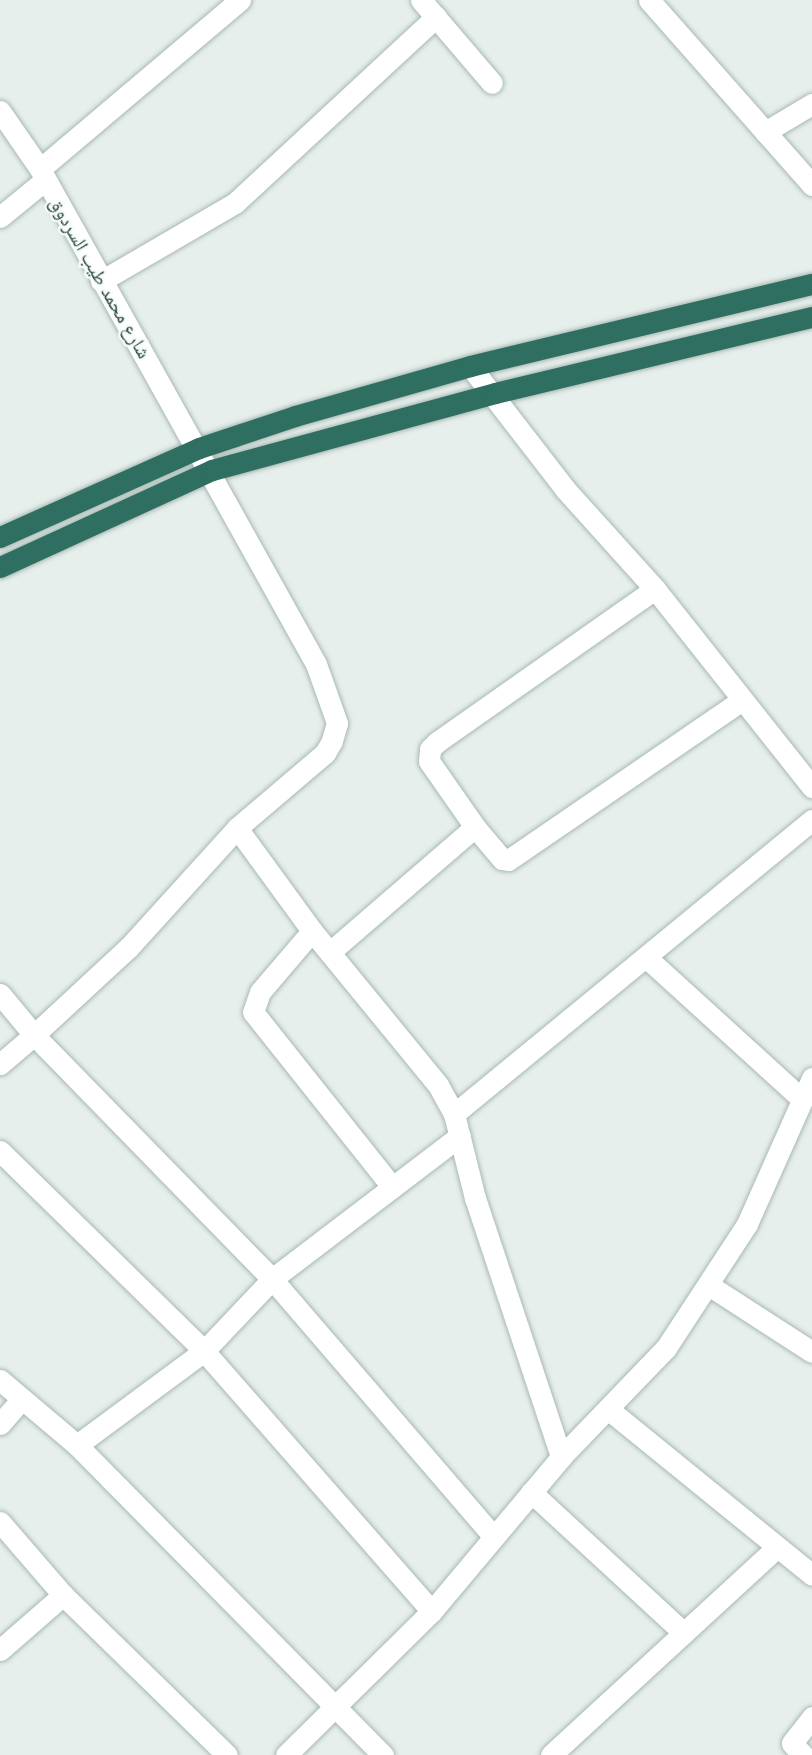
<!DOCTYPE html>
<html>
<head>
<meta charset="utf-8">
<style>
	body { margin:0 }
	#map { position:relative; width:812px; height:1755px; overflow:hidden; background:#e6efeb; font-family:Poppins,"Noto Naskh Arabic",sans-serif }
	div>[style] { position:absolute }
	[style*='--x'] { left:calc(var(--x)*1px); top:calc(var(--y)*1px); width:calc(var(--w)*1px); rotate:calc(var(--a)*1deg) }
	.roads { filter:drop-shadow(0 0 2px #a8b8b2) drop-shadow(0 0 2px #a8b8b2) }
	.street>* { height:21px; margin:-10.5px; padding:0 10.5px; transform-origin:10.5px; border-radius:10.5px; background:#fff }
	.highway>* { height:21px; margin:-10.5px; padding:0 10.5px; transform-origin:10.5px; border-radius:10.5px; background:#2f6f62 }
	span { translate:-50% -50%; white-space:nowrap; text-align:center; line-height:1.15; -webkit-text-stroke:5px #f7fbf9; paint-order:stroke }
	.street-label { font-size:19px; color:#24423a }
</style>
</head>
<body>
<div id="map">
	<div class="roads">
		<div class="street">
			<i style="--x:421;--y:0;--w:109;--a:49.5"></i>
			<i style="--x:649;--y:0;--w:247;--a:48.6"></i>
			<i style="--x:0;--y:111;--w:70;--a:55.4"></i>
			<i style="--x:40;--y:169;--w:567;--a:60.86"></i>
			<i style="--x:316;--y:664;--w:63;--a:70.4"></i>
			<i style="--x:337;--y:723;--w:19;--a:106"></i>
			<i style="--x:332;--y:741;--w:14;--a:120"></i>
			<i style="--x:325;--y:753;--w:116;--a:139.6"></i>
			<i style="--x:237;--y:828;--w:127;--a:53.9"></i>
			<i style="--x:312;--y:931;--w:199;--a:50.7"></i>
			<i style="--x:438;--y:1085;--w:33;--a:61"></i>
			<i style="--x:454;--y:1114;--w:87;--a:76"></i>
			<i style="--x:475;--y:1198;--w:273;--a:71.6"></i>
			<i style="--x:765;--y:132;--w:55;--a:-30.8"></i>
			<i style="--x:40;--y:169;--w:262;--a:-40.2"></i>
			<i style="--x:0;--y:217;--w:57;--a:-39.3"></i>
			<i style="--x:101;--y:281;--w:155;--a:-30.2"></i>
			<i style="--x:235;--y:203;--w:274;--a:-42.8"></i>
			<i style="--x:470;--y:366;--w:155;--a:52.3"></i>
			<i style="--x:565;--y:489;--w:135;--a:48"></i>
			<i style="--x:742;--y:700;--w:283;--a:145.6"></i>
			<i style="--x:508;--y:860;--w:6;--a:-171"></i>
			<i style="--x:502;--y:859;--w:42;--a:-130.2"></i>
			<i style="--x:475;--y:827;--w:80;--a:-124.9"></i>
			<i style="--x:429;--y:761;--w:12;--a:-85"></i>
			<i style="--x:430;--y:749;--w:10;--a:-45"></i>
			<i style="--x:437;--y:742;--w:266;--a:-35.1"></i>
			<i style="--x:655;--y:589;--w:253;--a:51.6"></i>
			<i style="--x:237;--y:828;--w:161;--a:132.2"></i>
			<i style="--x:129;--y:947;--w:129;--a:137.2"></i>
			<i style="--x:34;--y:1035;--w:341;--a:45.7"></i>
			<i style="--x:272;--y:1279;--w:339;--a:49.3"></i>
			<i style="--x:312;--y:931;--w:80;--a:130.4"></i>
			<i style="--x:260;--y:992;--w:21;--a:109"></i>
			<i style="--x:253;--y:1012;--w:223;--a:51.5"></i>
			<i style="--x:330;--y:952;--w:191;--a:-40.8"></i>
			<i style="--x:648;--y:959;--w:208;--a:42.3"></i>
			<i style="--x:0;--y:994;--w:53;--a:50.3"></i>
			<i style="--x:34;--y:1035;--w:45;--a:139.5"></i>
			<i style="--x:454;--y:1114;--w:463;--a:-39.4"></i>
			<i style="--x:0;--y:1151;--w:286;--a:44.4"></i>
			<i style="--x:204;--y:1351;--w:346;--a:48.8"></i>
			<i style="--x:710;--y:1286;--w:121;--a:32.9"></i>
			<i style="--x:0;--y:1380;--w:101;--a:40.2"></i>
			<i style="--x:77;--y:1445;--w:436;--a:45.4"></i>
			<i style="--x:608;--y:1409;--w:263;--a:39.1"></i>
			<i style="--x:0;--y:1424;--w:33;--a:-49"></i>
			<i style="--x:77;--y:1445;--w:158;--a:-36.5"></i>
			<i style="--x:204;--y:1351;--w:99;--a:-46.6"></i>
			<i style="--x:272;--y:1279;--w:236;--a:-37.3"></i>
			<i style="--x:531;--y:1492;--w:208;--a:42.7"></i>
			<i style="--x:0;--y:1522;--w:96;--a:49.2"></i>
			<i style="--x:63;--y:1595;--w:229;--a:44.3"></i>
			<i style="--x:0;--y:1650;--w:84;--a:-41.1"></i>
			<i style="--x:286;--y:1755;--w:205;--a:-44.6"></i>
			<i style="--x:432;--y:1611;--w:201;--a:-50"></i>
			<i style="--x:561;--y:1457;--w:151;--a:-46.1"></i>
			<i style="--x:666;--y:1348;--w:148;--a:-56.8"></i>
			<i style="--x:747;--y:1224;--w:160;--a:-66"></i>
			<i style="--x:551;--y:1755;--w:304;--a:-42.6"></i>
			<i style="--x:803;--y:1755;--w:16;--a:-133"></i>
			<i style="--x:792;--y:1743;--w:33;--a:-52"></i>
		</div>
		<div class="highway">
			<i style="--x:0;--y:537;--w:218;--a:-24.1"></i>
			<i style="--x:199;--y:448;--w:101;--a:-18.4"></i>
			<i style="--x:295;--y:416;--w:182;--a:-15.9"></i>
			<i style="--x:470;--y:366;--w:352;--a:-13.5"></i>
			<i style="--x:0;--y:567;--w:233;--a:-24.6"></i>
			<i style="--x:212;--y:470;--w:293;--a:-15.2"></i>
			<i style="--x:495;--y:393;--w:326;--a:-13.5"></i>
		</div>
	</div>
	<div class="street-label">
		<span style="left:100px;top:278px;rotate:60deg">شارع محمد طيب السردوق</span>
	</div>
</div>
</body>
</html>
